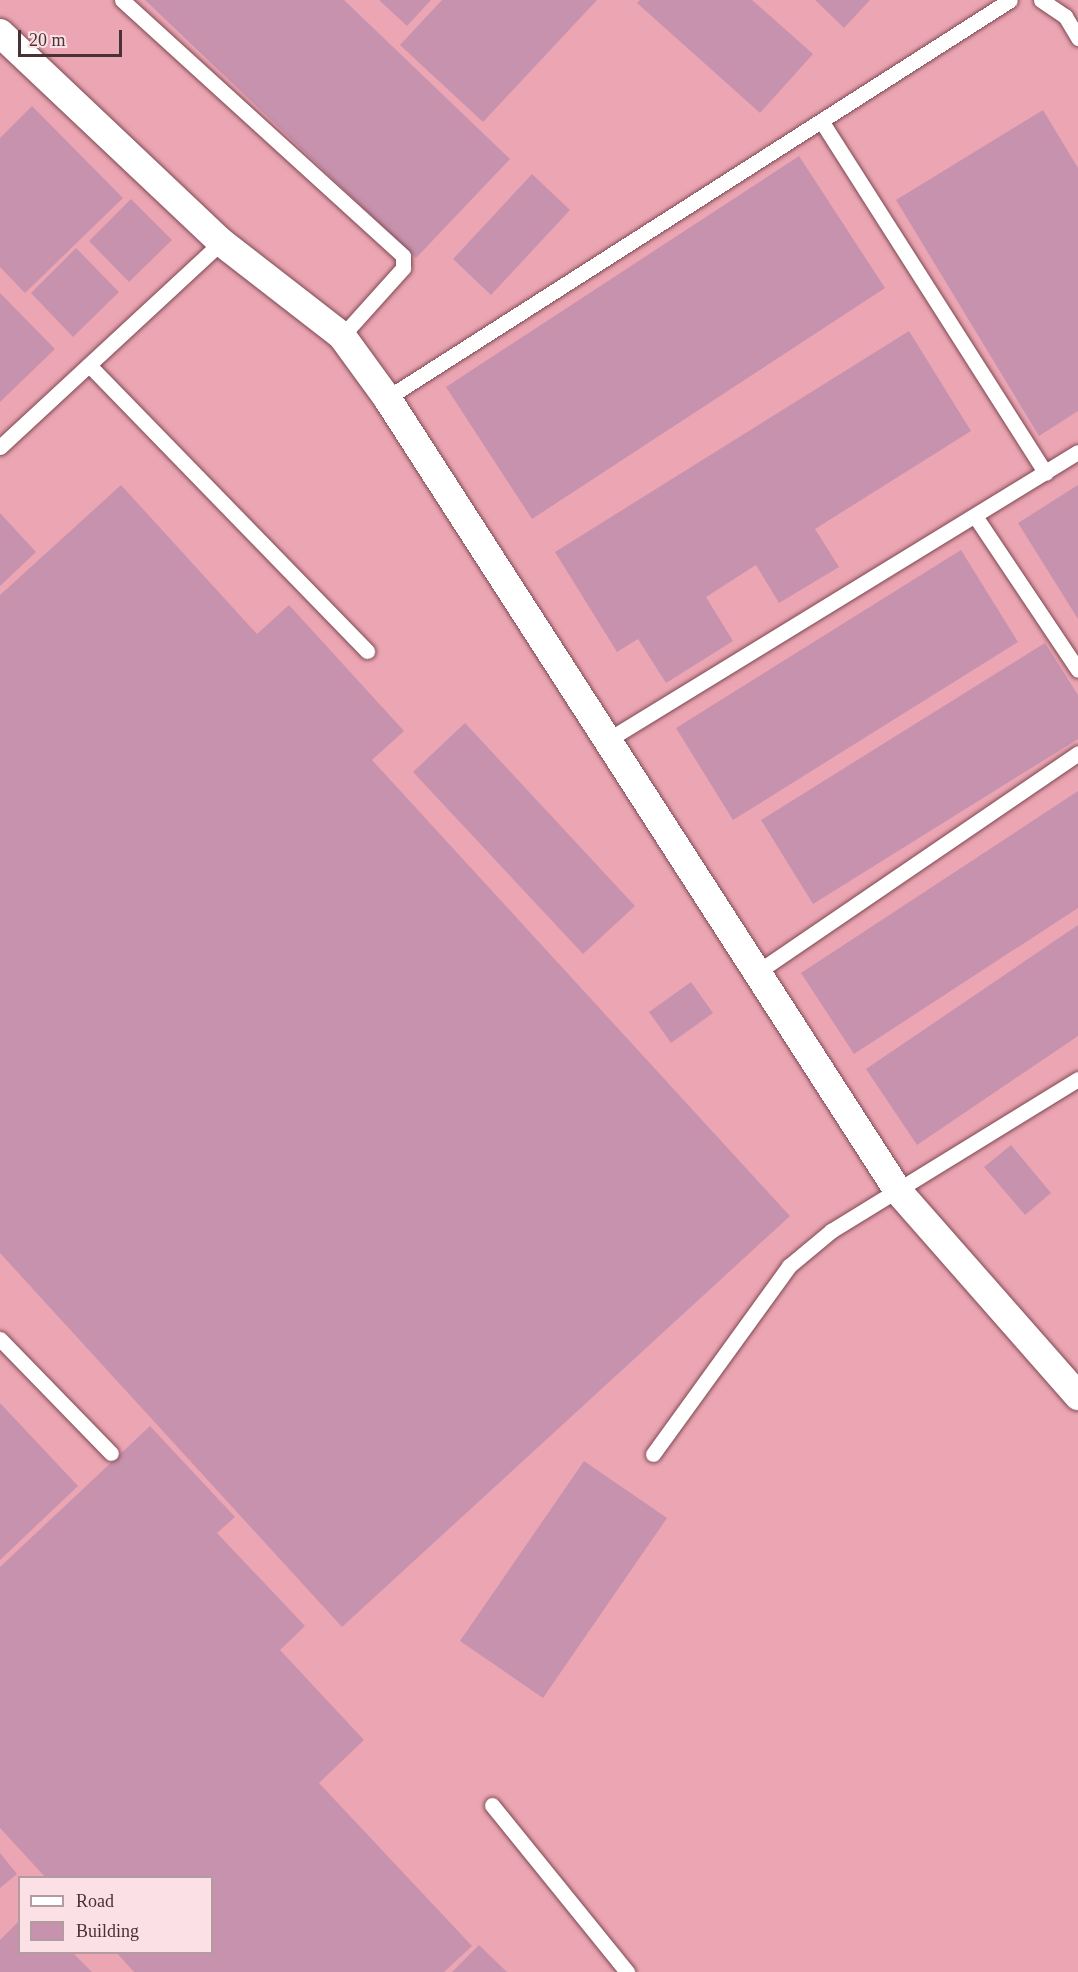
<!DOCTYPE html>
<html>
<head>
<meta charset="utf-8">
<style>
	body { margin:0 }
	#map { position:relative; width:1078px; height:1972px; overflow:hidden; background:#f3b4c0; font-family:Georgia,serif }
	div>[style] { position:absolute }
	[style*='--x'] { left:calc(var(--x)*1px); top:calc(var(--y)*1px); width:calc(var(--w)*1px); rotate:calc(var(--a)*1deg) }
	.built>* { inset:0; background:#eca6b3 }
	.building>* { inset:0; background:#c792ad }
	.roads { filter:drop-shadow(0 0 2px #7d4853) drop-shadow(0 0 2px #7d4853) }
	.service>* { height:15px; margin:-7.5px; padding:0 7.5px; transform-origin:7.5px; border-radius:7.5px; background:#fff }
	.minor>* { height:28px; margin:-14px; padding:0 14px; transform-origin:14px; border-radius:14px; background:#fff }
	span { translate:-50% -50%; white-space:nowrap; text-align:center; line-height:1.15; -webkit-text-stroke:5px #fbe1e5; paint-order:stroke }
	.legend { position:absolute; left:18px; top:1876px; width:195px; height:78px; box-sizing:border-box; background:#fbe1e5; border:2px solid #b49b9f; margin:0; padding:8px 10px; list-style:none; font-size:18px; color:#4a3135 }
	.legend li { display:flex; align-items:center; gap:12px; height:30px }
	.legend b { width:30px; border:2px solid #b49b9f }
	.scale { position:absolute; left:18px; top:30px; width:104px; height:27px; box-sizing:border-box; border:3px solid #4a3135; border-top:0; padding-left:8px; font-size:18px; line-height:21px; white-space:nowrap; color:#4a3135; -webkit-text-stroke:4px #fbe1e5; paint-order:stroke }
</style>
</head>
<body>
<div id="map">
	<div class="built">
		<i style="clip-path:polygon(evenodd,0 0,1078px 0,1078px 1972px,0 1972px,0 0,20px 1878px,212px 1878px,212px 1952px,20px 1952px,20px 1878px)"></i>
	</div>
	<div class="building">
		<i style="clip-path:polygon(145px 0,344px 0,510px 159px,416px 258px)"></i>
		<i style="clip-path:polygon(379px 0,431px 0,407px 26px)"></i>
		<i style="clip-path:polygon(442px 0,597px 0,483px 122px,400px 45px)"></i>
		<i style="clip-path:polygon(640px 0,752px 0,813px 54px,760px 113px,637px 3px)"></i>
		<i style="clip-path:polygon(815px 0,870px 0,844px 28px)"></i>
		<i style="clip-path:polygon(32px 106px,123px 198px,25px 293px,0 267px,0 138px)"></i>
		<i style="clip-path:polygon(1043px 110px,1078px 168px,1078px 411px,1039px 436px,896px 200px)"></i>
		<i style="clip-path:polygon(799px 156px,885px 288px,532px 519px,446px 387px)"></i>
		<i style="clip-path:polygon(532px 174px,570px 210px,491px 295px,453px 259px)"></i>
		<i style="clip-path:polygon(131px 199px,172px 240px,129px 282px,89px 241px)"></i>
		<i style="clip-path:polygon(76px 248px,119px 292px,73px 337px,31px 293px)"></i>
		<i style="clip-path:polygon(0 293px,55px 349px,0 402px)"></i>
		<i style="clip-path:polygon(909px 331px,971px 431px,815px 529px,839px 567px,779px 603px,756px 565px,706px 597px,733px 641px,666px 683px,638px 639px,617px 652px,555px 552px)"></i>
		<i style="clip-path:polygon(121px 485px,257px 634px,289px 605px,404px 731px,372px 760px,790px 1216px,342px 1627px,0 1253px,0 595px)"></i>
		<i style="clip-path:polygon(1078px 485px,1078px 619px,1018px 523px)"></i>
		<i style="clip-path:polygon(0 513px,36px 552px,0 586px)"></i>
		<i style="clip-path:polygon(961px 550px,1018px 642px,733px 820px,676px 728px)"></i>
		<i style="clip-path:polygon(1045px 643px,1078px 695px,1078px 739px,813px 904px,761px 820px)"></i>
		<i style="clip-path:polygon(465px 723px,635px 906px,583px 954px,413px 772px)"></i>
		<i style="clip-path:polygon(1078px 791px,1078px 908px,854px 1054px,801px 973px)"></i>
		<i style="clip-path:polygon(1078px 925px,1078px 1036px,917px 1145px,866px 1069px)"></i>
		<i style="clip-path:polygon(691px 982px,713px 1013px,671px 1043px,649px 1012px)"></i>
		<i style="clip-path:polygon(1011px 1145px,1051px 1193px,1025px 1215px,984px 1167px)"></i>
		<i style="clip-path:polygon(0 1403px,78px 1486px,0 1560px)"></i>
		<i style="clip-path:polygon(150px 1426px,235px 1517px,217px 1533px,305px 1626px,280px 1650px,364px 1740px,319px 1783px,472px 1946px,444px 1972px,134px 1972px,116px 1952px,212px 1952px,212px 1878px,46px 1878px,0 1828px,0 1567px)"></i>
		<i style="clip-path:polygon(584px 1461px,667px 1518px,543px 1698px,460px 1641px)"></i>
		<i style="clip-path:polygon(0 1853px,17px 1874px,0 1888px)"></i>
		<i style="clip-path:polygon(20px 1920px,20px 1952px,72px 1952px,92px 1972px,0 1972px,0 1940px)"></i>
		<i style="clip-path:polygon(479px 1945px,507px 1972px,452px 1972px)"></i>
	</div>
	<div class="roads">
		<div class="service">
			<i style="--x:122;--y:0;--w:380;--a:42.3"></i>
			<i style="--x:403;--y:256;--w:12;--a:90"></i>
			<i style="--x:403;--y:268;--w:91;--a:131.9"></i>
			<i style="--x:1041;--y:0;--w:29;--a:34"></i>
			<i style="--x:1065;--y:16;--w:26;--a:59"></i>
			<i style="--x:822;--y:122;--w:416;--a:57.5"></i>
			<i style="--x:89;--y:365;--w:399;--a:45.8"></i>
			<i style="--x:387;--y:398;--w:739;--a:-32.57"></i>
			<i style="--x:0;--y:447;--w:301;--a:-42.8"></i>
			<i style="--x:975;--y:516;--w:185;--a:56.2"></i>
			<i style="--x:606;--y:741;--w:553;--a:-31.48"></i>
			<i style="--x:756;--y:973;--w:390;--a:-34.3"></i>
			<i style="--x:0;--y:1339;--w:159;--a:45.8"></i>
			<i style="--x:653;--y:1454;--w:232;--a:-54.1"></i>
			<i style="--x:789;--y:1266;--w:55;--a:-39.8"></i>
			<i style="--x:831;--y:1231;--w:290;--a:-31.6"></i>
			<i style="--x:492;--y:1805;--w:215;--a:51"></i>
		</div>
		<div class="minor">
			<i style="--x:0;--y:33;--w:304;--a:43.4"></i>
			<i style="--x:221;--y:242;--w:153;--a:37.8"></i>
			<i style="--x:342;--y:336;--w:77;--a:54"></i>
			<i style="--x:387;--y:398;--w:943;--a:57.2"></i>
			<i style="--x:898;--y:1191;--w:273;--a:48.7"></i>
		</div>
	</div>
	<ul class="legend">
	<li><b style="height:8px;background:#fff"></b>Road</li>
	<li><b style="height:16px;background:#c792ad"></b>Building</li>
	</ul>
	<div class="scale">20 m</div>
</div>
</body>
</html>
